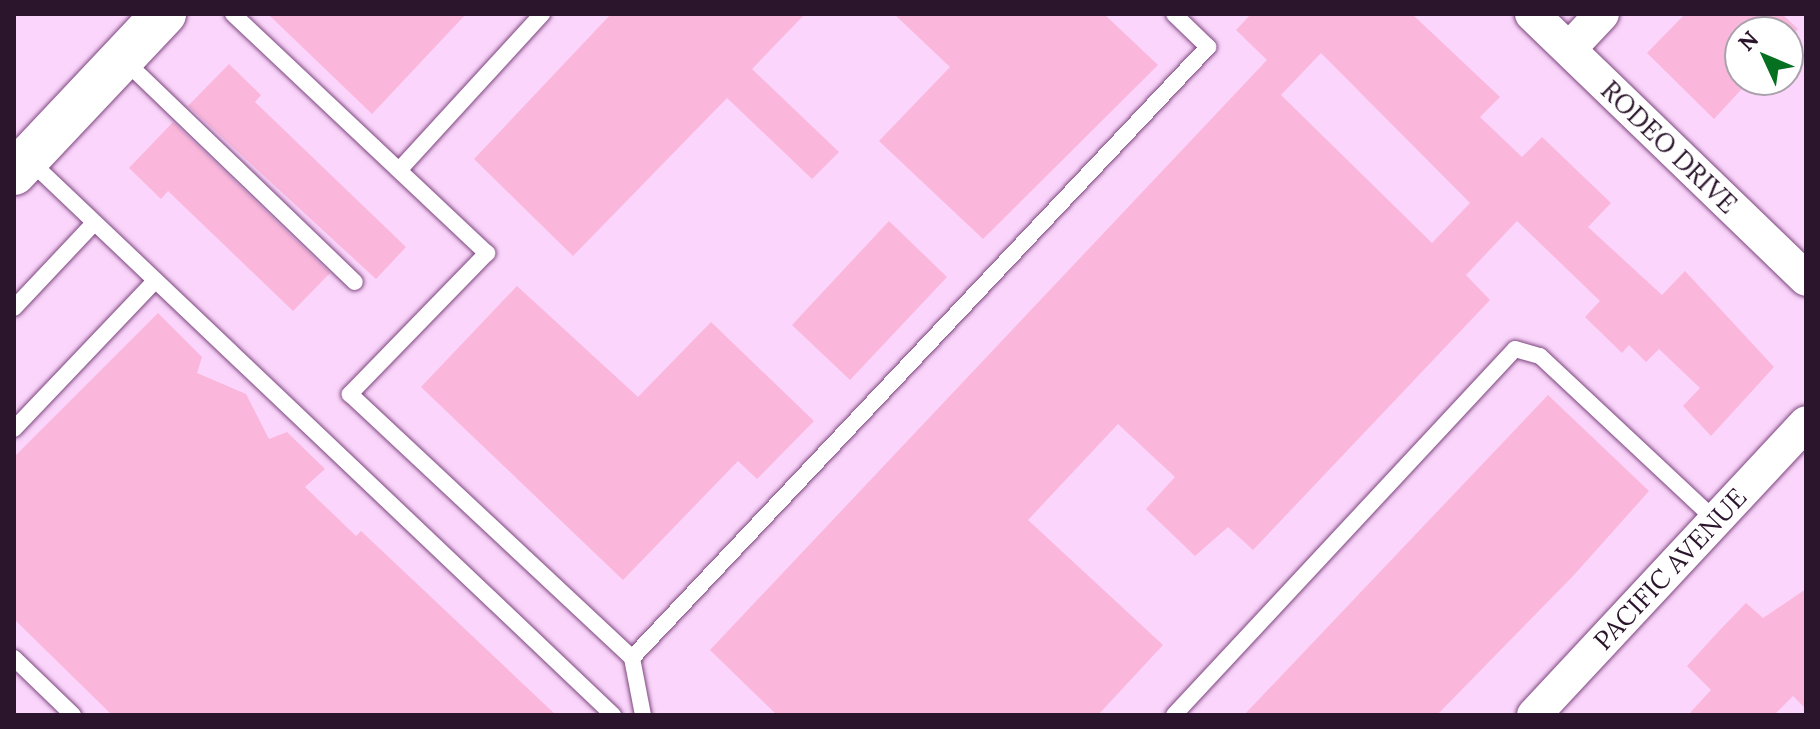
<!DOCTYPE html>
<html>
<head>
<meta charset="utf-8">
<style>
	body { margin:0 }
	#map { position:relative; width:1820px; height:729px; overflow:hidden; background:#fbd5fb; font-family:Lora,serif }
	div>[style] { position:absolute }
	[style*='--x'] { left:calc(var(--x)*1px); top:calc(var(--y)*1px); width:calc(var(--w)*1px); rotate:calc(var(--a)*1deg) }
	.building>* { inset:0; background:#fab7db }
	.roads { filter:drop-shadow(0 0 2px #7c467e) drop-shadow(0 0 2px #7c467e) }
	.lane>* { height:16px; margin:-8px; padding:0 8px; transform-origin:8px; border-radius:8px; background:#fff }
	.street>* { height:34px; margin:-17px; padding:0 17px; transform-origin:17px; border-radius:17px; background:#fff }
	.secondary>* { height:44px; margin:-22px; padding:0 22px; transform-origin:22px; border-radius:22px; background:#fff }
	span { translate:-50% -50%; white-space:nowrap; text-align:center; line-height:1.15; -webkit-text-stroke:8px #fff; paint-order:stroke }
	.street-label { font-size:26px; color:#2b152c }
	.frame { position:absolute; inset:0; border:16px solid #2b152c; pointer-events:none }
	.north { position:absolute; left:1724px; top:16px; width:80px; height:80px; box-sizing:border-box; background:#fff; border:2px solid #aaa1ab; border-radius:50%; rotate:314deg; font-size:22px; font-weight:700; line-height:32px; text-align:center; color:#2b152c }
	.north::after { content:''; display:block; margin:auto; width:28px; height:36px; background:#057020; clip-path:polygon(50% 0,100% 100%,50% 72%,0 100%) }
</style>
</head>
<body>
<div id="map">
	<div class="building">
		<i style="clip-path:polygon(268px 14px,466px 14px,372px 114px)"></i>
		<i style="clip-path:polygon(611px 14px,805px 14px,752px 69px,839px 152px,812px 179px,727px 98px,573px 256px,474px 159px)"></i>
		<i style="clip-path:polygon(894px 14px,1104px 14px,1158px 65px,983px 239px,879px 141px,950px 67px)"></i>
		<i style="clip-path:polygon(evenodd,1251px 14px,1412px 14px,1500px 97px,1480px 117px,1522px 157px,1542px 137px,1611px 203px,1588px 227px,1662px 295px,1685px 271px,1774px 367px,1711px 436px,1683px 406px,1700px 388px,1659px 349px,1646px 362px,1629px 345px,1622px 353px,1585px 317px,1600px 301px,1517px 221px,1466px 275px,1490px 300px,1253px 550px,1228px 527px,1195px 556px,1146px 509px,1175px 477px,1118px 424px,1028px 520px,1163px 645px,1098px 715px,777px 715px,710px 650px,1267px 60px,1236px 30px,1251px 14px,1321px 53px,1470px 203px,1432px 243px,1281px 95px,1321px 53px)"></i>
		<i style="clip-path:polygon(1685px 14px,1782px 14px,1798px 29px,1788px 40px,1788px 32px,1740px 32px,1740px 80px,1750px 80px,1714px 119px,1647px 53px)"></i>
		<i style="clip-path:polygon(229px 64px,261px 95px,255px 102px,406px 247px,376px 279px,188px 106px)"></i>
		<i style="clip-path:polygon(173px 122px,330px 273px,293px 311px,168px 191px,161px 199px,129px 168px)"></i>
		<i style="clip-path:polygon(889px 221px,947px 277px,850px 380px,792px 325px)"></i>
		<i style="clip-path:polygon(517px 286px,638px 397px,711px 322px,814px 421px,757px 479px,738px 461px,623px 580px,421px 387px)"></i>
		<i style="clip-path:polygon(158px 313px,202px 357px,197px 373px,246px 394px,269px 439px,287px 432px,325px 469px,305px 487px,356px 536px,361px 531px,556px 715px,112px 715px,14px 619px,14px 457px)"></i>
		<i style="clip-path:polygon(1548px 395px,1649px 491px,1574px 575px,1437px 715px,1244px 715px)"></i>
		<i style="clip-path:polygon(1806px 589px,1806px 709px,1793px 696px,1774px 715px,1688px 715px,1711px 690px,1687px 666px,1717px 633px,1746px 603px,1763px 618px)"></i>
	</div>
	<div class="roads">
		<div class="lane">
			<i style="--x:233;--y:14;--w:349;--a:43.3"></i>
			<i style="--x:487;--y:253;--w:197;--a:134.2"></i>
			<i style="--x:350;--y:394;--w:386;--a:43.1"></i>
			<i style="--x:632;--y:658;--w:840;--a:-46.69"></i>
			<i style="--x:1208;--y:47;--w:47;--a:-135.9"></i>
			<i style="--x:122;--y:58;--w:323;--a:43.9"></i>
			<i style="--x:29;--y:160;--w:806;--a:43.54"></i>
			<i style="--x:401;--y:168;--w:209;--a:-47.5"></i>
			<i style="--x:14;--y:308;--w:117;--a:-46.7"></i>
			<i style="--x:14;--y:429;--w:204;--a:-46.4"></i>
			<i style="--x:14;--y:658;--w:82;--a:44"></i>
			<i style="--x:632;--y:658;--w:58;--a:79.1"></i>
			<i style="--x:1174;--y:715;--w:500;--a:-47.03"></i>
			<i style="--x:1515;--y:349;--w:26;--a:16"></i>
			<i style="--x:1540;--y:356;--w:240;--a:43.1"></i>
		</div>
		<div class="street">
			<i style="--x:1532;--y:14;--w:381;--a:44"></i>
			<i style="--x:1569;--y:49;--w:48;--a:-46.7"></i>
			<i style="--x:1534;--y:715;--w:399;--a:-47"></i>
		</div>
		<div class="secondary">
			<i style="--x:14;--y:173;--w:219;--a:-46.7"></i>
		</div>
	</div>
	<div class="street-label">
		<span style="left:1669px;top:147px;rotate:44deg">RODEO DRIVE</span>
		<span style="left:1670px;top:569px;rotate:-47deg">PACIFIC AVENUE</span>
	</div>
	<div class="frame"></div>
	<div class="north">N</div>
</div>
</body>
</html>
